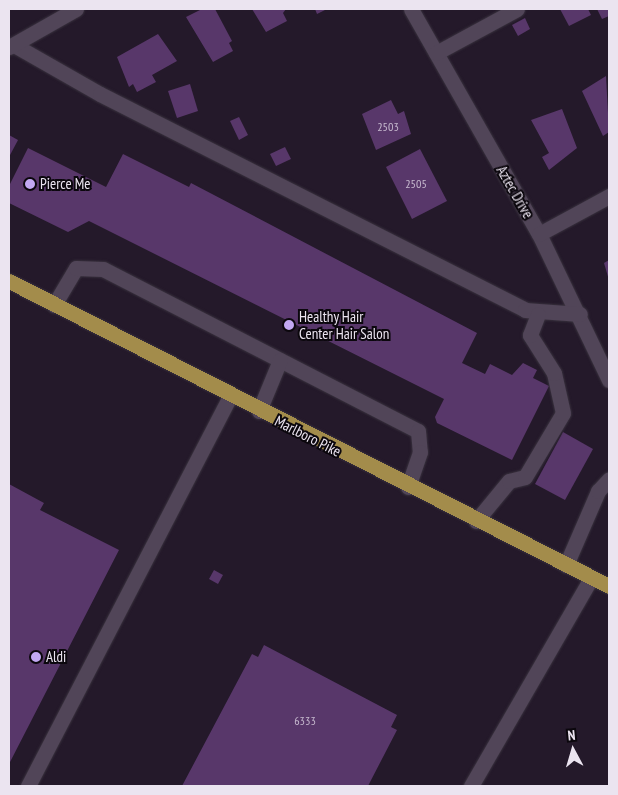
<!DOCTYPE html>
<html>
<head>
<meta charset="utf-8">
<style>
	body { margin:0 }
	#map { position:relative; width:618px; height:795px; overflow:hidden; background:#24192a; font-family:"PT Sans Narrow",sans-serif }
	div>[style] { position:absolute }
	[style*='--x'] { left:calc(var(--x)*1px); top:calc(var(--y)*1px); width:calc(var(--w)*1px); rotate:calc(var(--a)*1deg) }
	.building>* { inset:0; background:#58376a }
	.roads { filter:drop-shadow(0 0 1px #39323e) drop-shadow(0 0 1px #39323e) }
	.minor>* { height:15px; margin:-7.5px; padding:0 7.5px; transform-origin:7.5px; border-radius:7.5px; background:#514558 }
	.major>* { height:15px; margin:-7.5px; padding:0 7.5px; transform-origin:7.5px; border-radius:7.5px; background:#a38c4b }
	.dots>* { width:14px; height:14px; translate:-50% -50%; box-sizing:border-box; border:2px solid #0b070d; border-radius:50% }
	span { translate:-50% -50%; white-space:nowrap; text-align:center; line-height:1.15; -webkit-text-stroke:4px #0b070d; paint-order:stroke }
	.number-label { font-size:12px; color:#c6b9ce }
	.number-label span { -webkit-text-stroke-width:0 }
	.poi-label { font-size:15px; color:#ebe4f0 }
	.left { translate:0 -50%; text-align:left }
	.street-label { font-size:15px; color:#ebe4f0 }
	.frame { position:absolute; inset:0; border:10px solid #ebe4f0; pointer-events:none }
	.north { position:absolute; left:548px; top:725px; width:50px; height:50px; -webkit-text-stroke:4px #0b070d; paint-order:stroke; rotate:354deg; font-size:14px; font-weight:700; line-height:20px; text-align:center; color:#ebe4f0 }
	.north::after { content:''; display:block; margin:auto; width:18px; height:22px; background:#ebe4f0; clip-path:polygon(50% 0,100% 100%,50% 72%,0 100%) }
</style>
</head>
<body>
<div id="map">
	<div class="building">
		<i style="clip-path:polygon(202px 9px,215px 9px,232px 41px,229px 43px,233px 51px,213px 62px,186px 17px)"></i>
		<i style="clip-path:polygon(252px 9px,286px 9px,283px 13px,287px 21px,266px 32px)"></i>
		<i style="clip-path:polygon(315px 9px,327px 9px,317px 14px)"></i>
		<i style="clip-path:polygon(560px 9px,588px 9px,591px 15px,569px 26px)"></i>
		<i style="clip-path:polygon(597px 9px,609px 9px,609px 16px,602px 19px)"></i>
		<i style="clip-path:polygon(525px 18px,530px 29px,518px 36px,512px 25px)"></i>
		<i style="clip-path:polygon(158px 34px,177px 61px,152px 75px,156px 82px,137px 92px,133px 84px,129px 87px,117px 57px)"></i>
		<i style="clip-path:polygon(606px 76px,609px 132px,603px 136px,582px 91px)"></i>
		<i style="clip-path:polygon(190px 84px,198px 111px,177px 118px,168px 91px)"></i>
		<i style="clip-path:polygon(391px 100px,398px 114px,404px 111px,411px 134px,376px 150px,362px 114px)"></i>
		<i style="clip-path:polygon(562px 109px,577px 148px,549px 170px,542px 157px,549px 153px,531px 120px)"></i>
		<i style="clip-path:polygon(239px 117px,248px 135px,239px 140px,230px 121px)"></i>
		<i style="clip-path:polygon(9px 135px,18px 140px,9px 157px)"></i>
		<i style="clip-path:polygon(285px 147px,291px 159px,276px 166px,270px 154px)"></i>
		<i style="clip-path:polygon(28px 148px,106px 187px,123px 154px,189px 187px,191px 183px,477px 333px,462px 363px,485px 374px,490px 364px,512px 375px,523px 363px,537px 370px,533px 378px,549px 386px,512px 460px,437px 423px,435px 417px,444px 399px,89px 221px,68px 232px,9px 203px,9px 186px)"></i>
		<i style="clip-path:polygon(420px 149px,447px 201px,412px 219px,386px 167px)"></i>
		<i style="clip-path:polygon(609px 260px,609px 280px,604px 263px)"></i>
		<i style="clip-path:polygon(563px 432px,593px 449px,565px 500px,535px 484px)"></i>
		<i style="clip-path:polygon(9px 484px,44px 503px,40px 510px,119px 550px,9px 764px)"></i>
		<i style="clip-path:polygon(214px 570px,223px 575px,218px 584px,209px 579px)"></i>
		<i style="clip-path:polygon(264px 645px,397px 715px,391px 727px,397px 730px,368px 786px,182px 786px,252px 654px,258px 657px)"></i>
	</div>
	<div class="roads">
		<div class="minor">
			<i style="--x:411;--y:9;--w:259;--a:60.4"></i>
			<i style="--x:539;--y:234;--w:162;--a:64.4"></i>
			<i style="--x:14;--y:45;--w:99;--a:29.7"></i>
			<i style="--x:100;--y:94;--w:477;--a:26.9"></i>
			<i style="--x:525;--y:310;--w:55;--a:4.2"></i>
			<i style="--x:9;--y:47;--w:77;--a:-29.6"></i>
			<i style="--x:436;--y:53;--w:92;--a:-28.5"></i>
			<i style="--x:539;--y:234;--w:80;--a:-28.5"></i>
			<i style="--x:54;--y:305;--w:43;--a:-59.3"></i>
			<i style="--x:76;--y:268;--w:27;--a:2"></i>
			<i style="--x:103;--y:269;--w:354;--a:27.2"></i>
			<i style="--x:418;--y:431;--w:21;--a:85"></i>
			<i style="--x:420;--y:452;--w:37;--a:109"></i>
			<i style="--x:259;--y:411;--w:55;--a:-67.6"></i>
			<i style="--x:476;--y:521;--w:52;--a:-50.5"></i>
			<i style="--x:509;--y:481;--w:16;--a:-14"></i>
			<i style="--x:525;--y:477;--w:74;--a:-59.3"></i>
			<i style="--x:563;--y:413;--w:41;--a:-102.7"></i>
			<i style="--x:554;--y:373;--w:45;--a:-122.3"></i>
			<i style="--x:530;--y:335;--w:22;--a:-69"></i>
			<i style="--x:566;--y:565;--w:81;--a:-66.6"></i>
			<i style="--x:598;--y:491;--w:16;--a:-47"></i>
			<i style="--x:28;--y:786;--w:439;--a:-62.6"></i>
			<i style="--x:471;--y:786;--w:240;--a:-60"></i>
		</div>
		<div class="major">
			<i style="--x:9;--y:281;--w:673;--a:26.95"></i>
		</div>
	</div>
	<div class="dots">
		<i style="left:30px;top:184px;background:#c2a8f2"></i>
		<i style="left:289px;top:325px;background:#c2a8f2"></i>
		<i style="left:36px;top:657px;background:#c2a8f2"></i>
	</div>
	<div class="number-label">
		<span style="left:388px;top:127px">2503</span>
		<span style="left:416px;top:184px">2505</span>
		<span style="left:305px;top:721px">6333</span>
	</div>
	<div class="poi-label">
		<span class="left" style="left:40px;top:184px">Pierce Me</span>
		<span class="left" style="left:299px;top:325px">Healthy Hair<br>Center Hair Salon</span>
		<span class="left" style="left:46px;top:657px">Aldi</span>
	</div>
	<div class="street-label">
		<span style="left:515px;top:192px;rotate:60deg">Aztec Drive</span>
		<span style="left:308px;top:436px;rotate:27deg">Marlboro Pike</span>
	</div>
	<div class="frame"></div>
	<div class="north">N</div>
</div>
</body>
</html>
